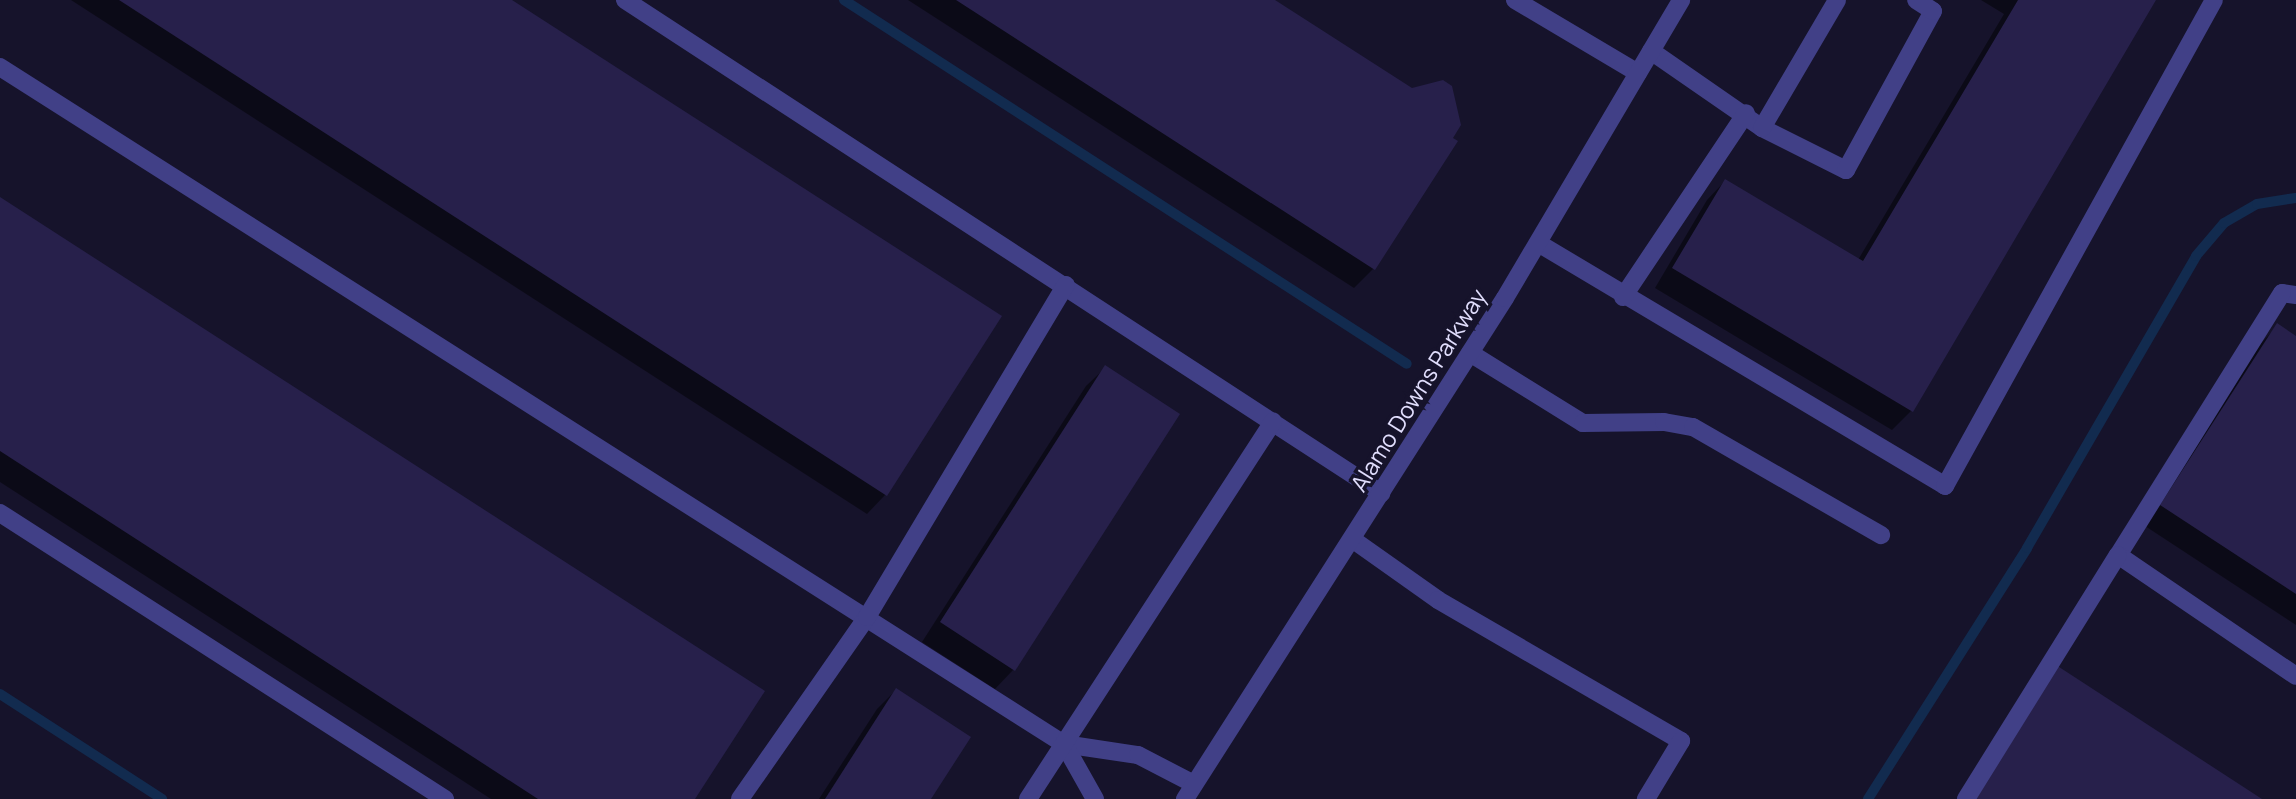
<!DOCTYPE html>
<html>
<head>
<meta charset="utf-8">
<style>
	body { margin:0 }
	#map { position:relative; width:2296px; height:799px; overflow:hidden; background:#16132b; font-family:Manrope,sans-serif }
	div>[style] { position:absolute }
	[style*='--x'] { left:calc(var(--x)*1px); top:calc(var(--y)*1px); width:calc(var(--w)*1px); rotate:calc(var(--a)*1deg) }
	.shadow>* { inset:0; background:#0007 }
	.stream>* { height:10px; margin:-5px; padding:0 5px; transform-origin:5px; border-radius:5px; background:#122b4f }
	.building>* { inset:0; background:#27204b }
	.lane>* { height:18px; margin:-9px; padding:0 9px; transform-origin:9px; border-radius:9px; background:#414087 }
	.street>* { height:18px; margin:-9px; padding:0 9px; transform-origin:9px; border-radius:9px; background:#414087 }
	span { translate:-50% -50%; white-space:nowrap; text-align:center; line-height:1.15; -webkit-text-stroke:7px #16132b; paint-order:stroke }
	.street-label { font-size:23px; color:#e1defd }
</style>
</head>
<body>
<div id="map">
	<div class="shadow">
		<i style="clip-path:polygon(71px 0,509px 0,1000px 317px,885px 495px,867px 514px)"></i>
		<i style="clip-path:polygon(908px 0,1271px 0,1456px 142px,1373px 269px,1354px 288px)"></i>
		<i style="clip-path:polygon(1981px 0,2154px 0,1911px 411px,1892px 430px,1655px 288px,1707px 200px,1725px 181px,1858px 260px,2004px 14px)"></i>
		<i style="clip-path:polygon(0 199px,693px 799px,491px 799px,0 482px)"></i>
		<i style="clip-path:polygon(2278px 326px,2296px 338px,2296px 625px,2142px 524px,2259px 345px)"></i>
		<i style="clip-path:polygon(1105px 368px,1013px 670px,995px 689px,922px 642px,1086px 386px)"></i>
		<i style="clip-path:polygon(896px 690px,929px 799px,819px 799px,877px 709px)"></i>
	</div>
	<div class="stream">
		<i style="--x:844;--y:0;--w:670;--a:32.88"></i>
		<i style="--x:0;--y:694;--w:193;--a:32.9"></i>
		<i style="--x:1868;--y:799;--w:297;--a:-57.6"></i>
		<i style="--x:2027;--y:548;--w:337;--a:-59.9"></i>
		<i style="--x:2196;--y:256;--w:43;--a:-49.7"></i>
		<i style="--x:2224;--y:223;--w:38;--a:-30"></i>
		<i style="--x:2257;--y:204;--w:39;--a:-9"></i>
	</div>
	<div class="building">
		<i style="clip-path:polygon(119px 0,512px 0,1002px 316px,887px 496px)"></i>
		<i style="clip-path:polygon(956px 0,1275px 0,1412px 88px,1443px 80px,1452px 86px,1461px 125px,1453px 138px,1458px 141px,1375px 270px)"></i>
		<i style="clip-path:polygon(2018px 0,2156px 0,1913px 412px,1672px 268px,1725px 179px,1863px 261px)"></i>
		<i style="clip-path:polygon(0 197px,765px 691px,695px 799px,538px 799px,0 451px)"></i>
		<i style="clip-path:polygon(2277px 323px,2296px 336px,2296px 594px,2160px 505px)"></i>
		<i style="clip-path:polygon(1105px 365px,1180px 414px,1015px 671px,940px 622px)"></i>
		<i style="clip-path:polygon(2056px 665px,2262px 799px,1970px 799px)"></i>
		<i style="clip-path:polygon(896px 688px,971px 737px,931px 799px,825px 799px)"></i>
	</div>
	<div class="lane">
		<i style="--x:625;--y:0;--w:903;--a:33.11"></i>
		<i style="--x:1515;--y:0;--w:143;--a:30.7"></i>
		<i style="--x:1651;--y:51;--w:135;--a:34.7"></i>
		<i style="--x:1762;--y:128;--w:94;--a:26.6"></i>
		<i style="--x:1846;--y:170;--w:181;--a:-61.3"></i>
		<i style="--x:1933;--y:11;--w:20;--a:-147"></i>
		<i style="--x:0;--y:67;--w:1261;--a:32.47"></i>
		<i style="--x:1064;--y:744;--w:75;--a:8.5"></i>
		<i style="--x:1138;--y:755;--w:63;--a:27.4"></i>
		<i style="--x:1762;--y:128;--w:148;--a:-59.6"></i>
		<i style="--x:1538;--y:243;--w:474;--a:30.8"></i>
		<i style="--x:1945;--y:486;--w:555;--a:-61.04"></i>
		<i style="--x:2296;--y:295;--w:14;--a:-172"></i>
		<i style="--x:2282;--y:293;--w:309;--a:122"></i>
		<i style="--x:2118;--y:555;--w:215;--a:34.2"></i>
		<i style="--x:1623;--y:297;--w:221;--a:-56.2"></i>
		<i style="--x:1470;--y:353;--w:133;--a:31.8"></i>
		<i style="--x:1583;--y:423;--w:81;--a:-0.7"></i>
		<i style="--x:1664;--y:422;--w:29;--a:10"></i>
		<i style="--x:1693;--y:427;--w:217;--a:29.9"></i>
		<i style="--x:0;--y:513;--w:529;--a:32.73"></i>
		<i style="--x:1352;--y:539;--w:105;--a:35.3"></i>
		<i style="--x:1438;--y:600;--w:281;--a:30.1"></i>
		<i style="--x:1681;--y:741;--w:68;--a:121.1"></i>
		<i style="--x:1064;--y:744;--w:63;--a:60.6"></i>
		<i style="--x:740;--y:799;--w:222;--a:-55.1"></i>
		<i style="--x:867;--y:617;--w:387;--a:-59.1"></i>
		<i style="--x:1028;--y:799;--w:450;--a:-57"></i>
		<i style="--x:1966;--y:799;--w:287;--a:-58.1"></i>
	</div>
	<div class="street">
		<i style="--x:1185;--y:799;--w:594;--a:-57.43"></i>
		<i style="--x:1505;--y:298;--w:346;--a:-59.4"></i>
	</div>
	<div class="street-label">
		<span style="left:1418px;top:390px;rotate:-58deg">Alamo Downs Parkway</span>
	</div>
</div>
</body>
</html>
